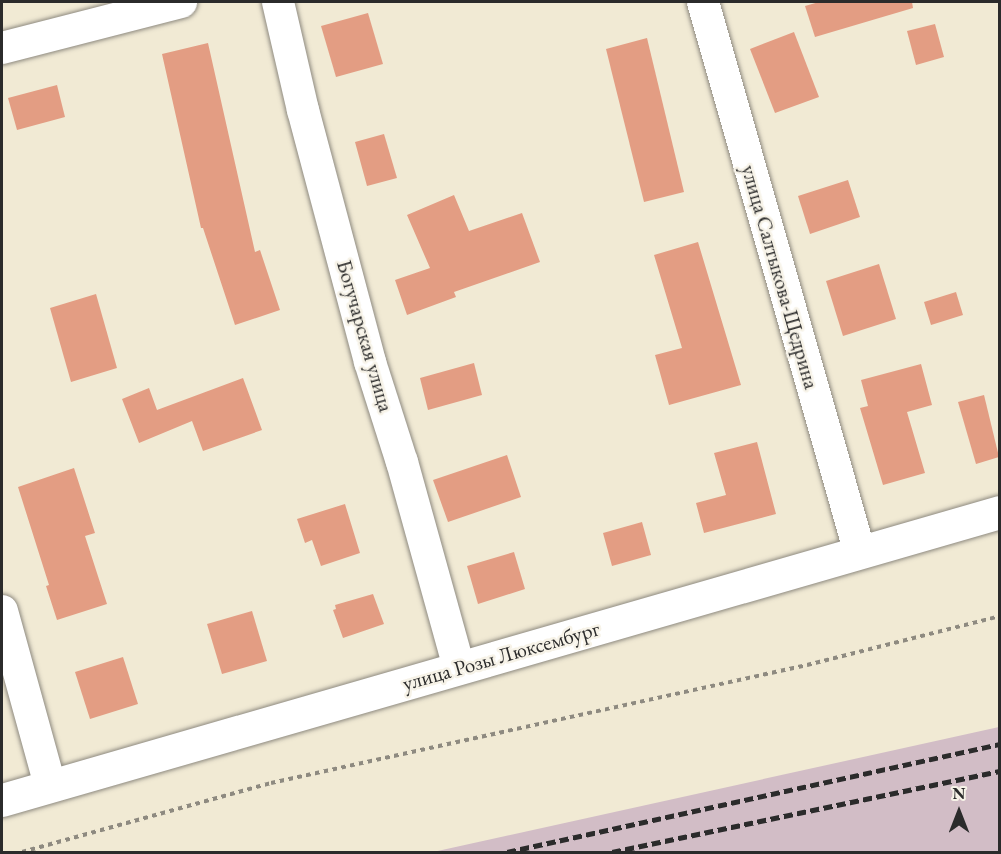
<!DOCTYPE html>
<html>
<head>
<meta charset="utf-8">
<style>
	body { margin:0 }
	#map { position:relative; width:1001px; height:854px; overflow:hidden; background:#f1ead4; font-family:"EB Garamond",serif }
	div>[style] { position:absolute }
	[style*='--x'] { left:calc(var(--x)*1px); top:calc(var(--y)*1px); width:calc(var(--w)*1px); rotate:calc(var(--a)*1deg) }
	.industrial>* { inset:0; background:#d2bdc6 }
	.building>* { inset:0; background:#e39d83 }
	.path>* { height:4px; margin-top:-2px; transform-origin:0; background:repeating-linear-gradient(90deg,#8e8a80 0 4.5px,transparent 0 9px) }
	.roads { filter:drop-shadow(0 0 2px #8e8a80) drop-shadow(0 0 2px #8e8a80) }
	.minor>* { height:32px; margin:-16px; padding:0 16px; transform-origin:16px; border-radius:16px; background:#fff }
	.tertiary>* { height:33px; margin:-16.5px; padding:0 16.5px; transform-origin:16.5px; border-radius:16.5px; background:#fff }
	.rail>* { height:4.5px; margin-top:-2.25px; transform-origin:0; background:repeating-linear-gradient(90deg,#2b2b2b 0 9px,transparent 0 13.5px) }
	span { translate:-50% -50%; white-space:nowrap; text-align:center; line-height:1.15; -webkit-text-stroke:5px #f7f3e8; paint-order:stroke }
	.street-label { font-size:21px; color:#2b2b2b }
	.frame { position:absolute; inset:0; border:3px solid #2b2b2b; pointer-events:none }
	.north { position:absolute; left:929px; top:782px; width:60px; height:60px; -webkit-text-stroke:4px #f7f3e8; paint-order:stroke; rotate:0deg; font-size:16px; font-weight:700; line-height:24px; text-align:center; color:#2b2b2b }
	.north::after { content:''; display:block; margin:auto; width:21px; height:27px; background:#2b2b2b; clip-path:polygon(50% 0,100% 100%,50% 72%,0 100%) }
</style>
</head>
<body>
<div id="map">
	<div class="industrial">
		<i style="clip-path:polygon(999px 727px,999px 852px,433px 852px)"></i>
	</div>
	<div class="building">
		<i style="clip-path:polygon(819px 2px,912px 2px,913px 8px,815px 37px,805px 6px)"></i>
		<i style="clip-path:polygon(368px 13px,383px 64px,336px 77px,321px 26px)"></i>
		<i style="clip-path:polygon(935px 24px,944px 57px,916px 65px,907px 31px)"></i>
		<i style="clip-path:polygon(794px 32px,819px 97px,775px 113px,750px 49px)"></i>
		<i style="clip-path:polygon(647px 38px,684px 192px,644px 202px,606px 49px)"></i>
		<i style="clip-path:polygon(208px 43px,255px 252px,260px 250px,280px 310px,235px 325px,203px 228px,201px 228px,162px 54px)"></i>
		<i style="clip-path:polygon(57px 85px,65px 117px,17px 130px,8px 98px)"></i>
		<i style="clip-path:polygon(384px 134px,397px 178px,367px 186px,355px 142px)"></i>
		<i style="clip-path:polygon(848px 180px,860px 217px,810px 234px,798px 196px)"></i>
		<i style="clip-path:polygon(454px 195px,469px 231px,522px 213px,540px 262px,454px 292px,456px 297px,407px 315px,395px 280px,430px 268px,407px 215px)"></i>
		<i style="clip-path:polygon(698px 242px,741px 385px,669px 405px,655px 355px,682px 348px,654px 255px)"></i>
		<i style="clip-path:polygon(879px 264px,896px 319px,843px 336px,826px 281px)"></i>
		<i style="clip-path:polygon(956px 292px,963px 315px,931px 325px,924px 302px)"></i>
		<i style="clip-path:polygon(96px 294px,117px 368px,71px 382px,50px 308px)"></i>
		<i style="clip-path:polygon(474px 363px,482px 395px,428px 410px,420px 378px)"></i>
		<i style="clip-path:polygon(921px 364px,932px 405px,907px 412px,925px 473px,883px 485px,860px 408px,868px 406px,861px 380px)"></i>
		<i style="clip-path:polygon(243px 378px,262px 430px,203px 451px,192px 421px,139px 443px,122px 399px,149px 388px,157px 410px)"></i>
		<i style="clip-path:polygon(984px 395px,999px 457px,976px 464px,958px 402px)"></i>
		<i style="clip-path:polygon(757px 442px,776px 514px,704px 533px,696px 503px,726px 495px,714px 453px)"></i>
		<i style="clip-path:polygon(507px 455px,521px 497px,448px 522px,433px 480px)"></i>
		<i style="clip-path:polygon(74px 468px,95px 533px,85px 536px,107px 604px,57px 620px,46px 586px,49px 585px,18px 487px)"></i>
		<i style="clip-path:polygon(345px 504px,360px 553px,321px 566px,312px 540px,305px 543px,297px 519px)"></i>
		<i style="clip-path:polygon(642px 522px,651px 555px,612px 566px,603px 533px)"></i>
		<i style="clip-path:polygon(514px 552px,525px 589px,478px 604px,467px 566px)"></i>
		<i style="clip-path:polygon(373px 594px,384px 624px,343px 638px,333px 610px,336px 609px,335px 605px)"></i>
		<i style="clip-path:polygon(252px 611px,267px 661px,222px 674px,207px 624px)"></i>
		<i style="clip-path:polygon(123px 657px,138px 704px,90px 719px,75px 672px)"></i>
	</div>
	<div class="path">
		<i style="--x:22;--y:852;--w:258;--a:-15.5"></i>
		<i style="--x:271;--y:783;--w:549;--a:-12.42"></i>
		<i style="--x:807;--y:665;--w:199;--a:-14.2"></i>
	</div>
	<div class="roads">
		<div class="minor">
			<i style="--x:278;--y:2;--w:111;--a:77"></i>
			<i style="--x:303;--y:110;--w:261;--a:75.1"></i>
			<i style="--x:370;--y:362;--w:105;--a:72.3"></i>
			<i style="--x:402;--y:462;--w:214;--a:74.5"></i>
			<i style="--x:703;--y:2;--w:573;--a:74.1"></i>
			<i style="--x:2;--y:48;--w:185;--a:-14.4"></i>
			<i style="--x:2;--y:611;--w:180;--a:74.6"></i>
		</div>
		<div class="tertiary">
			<i style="--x:2;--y:800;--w:1039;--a:-16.1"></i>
		</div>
	</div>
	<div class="rail">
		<i style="--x:507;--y:852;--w:505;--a:-12.36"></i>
		<i style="--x:612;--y:852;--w:396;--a:-11.8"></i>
	</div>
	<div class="street-label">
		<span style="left:780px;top:277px;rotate:74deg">улица Салтыкова-Щедрина</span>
		<span style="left:365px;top:336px;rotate:74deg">Богучарская улица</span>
		<span style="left:501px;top:656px;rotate:-16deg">улица Розы Люксембург</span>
	</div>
	<div class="frame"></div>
	<div class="north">N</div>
</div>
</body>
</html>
